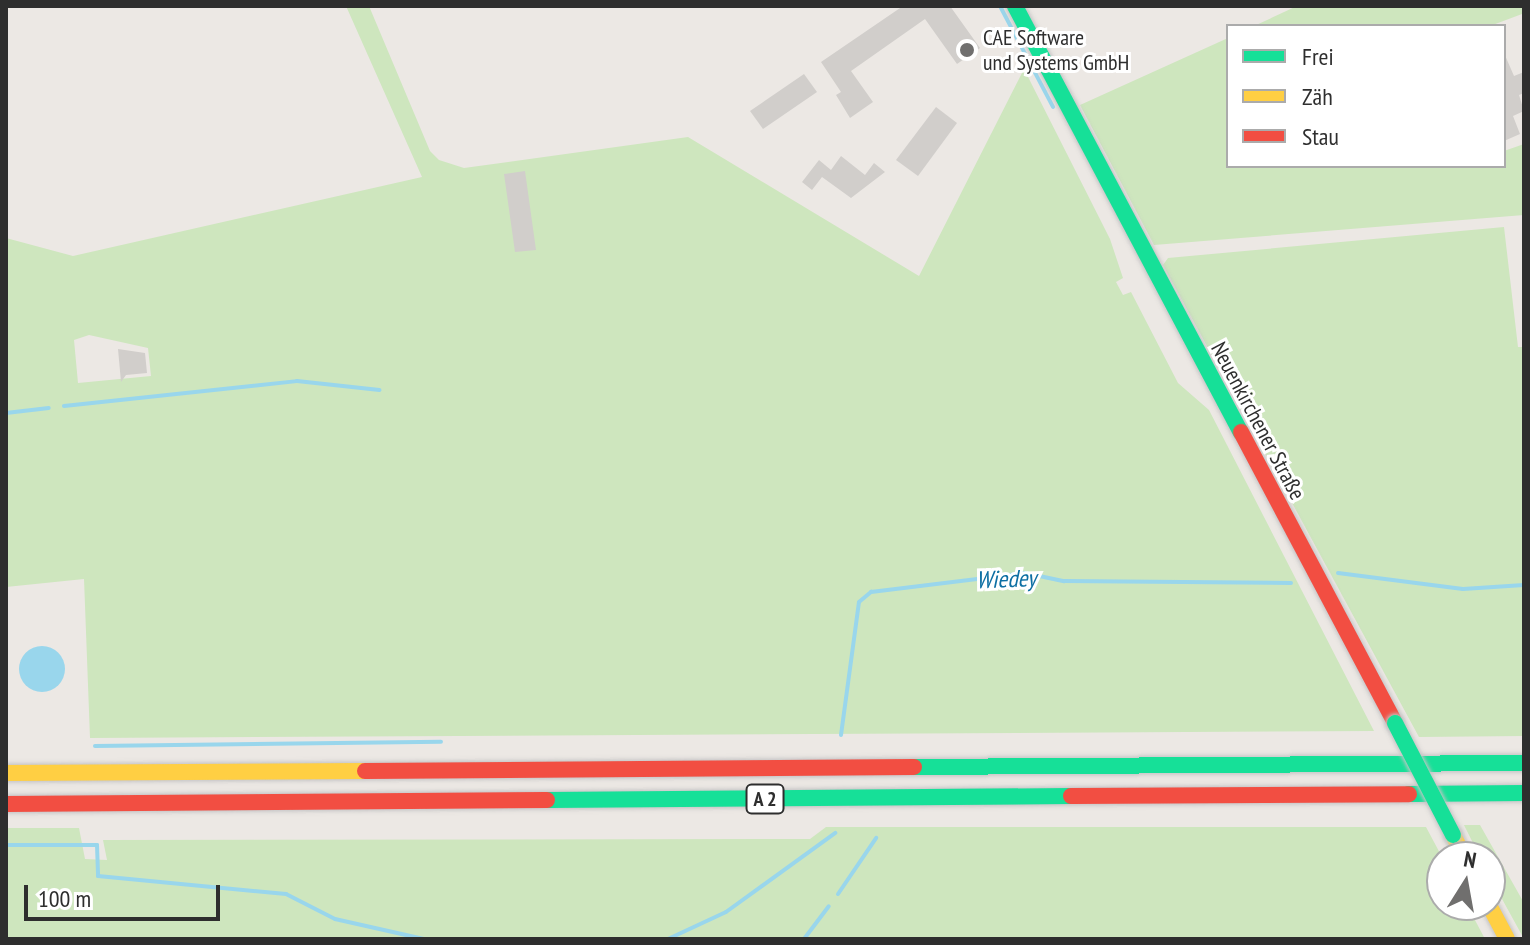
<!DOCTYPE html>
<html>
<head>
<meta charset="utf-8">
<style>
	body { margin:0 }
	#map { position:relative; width:1530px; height:945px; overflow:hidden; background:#ece8e4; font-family:"PT Sans Narrow",sans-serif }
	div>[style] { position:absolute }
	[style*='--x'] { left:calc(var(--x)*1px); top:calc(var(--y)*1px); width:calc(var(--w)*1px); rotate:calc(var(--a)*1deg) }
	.green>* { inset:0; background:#cee6be }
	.water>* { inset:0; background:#99d6ec }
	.round { border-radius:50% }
	.stream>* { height:4px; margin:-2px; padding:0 2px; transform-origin:2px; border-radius:2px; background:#99d6ec }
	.building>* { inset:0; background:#d1cecb }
	.roads { filter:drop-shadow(0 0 2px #c5c4c5) drop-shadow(0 0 2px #c5c4c5) }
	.fast>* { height:16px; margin:-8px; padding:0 8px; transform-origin:8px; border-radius:8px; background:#16e098 }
	.slow>* { height:16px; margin:-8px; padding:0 8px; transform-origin:8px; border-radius:8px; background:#ffcf43 }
	.jam>* { height:16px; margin:-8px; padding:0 8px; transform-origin:8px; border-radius:8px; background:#f24e42 }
	.bridges { filter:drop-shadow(0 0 2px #c5c4c5) drop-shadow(0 0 2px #c5c4c5) }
	.fast-bridge>* { height:16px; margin:-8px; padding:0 8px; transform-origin:8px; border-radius:8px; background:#16e098 }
	.dots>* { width:22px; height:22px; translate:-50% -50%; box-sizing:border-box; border:4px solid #fff; border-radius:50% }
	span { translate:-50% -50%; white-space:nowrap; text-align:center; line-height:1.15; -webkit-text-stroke:6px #fff; paint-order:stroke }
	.shield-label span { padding:2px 6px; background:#fff; border:2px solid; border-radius:6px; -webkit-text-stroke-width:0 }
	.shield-label { font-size:20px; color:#2e2e2e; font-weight:700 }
	.poi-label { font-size:22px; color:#2e2e2e }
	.left { translate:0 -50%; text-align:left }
	.street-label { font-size:22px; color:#2e2e2e }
	.water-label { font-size:24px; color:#0d6fa3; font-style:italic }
	.frame { position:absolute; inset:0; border:8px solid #2e2e2e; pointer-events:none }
	.legend { position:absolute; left:1226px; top:24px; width:280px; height:144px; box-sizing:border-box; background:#fff; border:2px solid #ababab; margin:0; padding:10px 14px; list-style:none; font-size:24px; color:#2e2e2e }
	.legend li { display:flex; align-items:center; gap:16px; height:40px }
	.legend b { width:40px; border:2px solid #ababab }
	.north { position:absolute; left:1426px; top:841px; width:80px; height:80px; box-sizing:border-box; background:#fff; border:2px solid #ababab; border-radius:50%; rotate:11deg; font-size:22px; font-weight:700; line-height:32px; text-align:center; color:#2e2e2e }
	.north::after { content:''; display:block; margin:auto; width:28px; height:36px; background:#706f6e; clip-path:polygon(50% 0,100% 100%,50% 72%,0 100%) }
	.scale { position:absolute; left:24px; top:885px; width:196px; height:36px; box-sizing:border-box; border:4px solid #2e2e2e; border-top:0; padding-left:10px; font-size:24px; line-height:28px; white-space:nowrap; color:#2e2e2e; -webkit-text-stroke:6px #fff; paint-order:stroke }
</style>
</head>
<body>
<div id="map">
	<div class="green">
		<i style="clip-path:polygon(evenodd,346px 6px,369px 6px,430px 151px,439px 160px,464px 168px,688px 137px,919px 276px,1024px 69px,1110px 239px,1123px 278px,1116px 282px,1123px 295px,1131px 292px,1178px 383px,1209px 410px,1374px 731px,90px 738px,84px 579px,6px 587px,6px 238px,73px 256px,422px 177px,346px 6px,89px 335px,148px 348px,151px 376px,78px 383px,74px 340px,89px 335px)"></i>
		<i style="clip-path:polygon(1297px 6px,1524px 6px,1524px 19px,1522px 14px,1490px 26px,1254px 26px)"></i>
		<i style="clip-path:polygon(1228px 38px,1228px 166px,1504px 166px,1504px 151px,1524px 144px,1524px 215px,1154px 245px,1080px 105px)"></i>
		<i style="clip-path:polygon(1504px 227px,1518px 347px,1524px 347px,1524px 736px,1419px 737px,1163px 265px,1168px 258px)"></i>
		<i style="clip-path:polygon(1464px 825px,1480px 825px,1524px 903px,1524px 939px,1490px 877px,1490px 857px,1480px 857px)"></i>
		<i style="clip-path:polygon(826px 827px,1426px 827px,1442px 857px,1442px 905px,1467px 905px,1485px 939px,6px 939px,6px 828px,79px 828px,85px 859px,107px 860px,103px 840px,810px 839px)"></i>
	</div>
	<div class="water">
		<i class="round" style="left:19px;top:646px;width:46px;height:46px"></i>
	</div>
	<div class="stream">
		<i style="--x:1000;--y:6;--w:114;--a:62.3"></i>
		<i style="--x:64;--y:406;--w:234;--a:-6.1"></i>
		<i style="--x:297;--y:381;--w:83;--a:6.2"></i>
		<i style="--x:6;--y:413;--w:43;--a:-6.6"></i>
		<i style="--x:1338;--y:573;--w:126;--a:7.3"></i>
		<i style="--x:1463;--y:589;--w:61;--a:-3.8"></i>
		<i style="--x:841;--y:735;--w:134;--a:-82.3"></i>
		<i style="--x:859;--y:602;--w:16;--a:-40"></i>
		<i style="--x:871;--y:592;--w:155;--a:-7"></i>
		<i style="--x:1025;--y:573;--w:40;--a:12"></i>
		<i style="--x:1064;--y:581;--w:227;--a:0.5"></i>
		<i style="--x:95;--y:746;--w:346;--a:-0.7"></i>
		<i style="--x:6;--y:845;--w:91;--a:0"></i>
		<i style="--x:97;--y:845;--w:31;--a:88"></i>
		<i style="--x:98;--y:876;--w:189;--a:5.5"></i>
		<i style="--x:286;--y:894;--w:55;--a:27"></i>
		<i style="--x:335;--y:919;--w:91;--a:12.7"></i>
		<i style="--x:838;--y:894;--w:68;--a:-55.8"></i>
		<i style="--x:668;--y:939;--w:64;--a:-25"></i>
		<i style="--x:726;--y:912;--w:135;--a:-35.9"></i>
		<i style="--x:804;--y:939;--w:41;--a:-52.9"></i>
	</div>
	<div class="building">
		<i style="clip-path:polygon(903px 6px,950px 6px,980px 48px,957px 64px,925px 19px,851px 71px,873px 102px,850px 118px,836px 95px,841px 92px,821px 62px)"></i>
		<i style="clip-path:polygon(1504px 53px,1514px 76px,1524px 72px,1524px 93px,1519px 95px,1524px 111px,1513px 116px,1520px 134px,1504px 141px)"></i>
		<i style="clip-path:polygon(804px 74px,817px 92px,763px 129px,750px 111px)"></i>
		<i style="clip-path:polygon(936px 107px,957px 123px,918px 176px,896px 160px)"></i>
		<i style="clip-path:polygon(841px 156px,865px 175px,874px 163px,885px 172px,851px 198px,822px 177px,812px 190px,802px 182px,819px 160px,831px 170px)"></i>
		<i style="clip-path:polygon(525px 171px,536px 250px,515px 252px,504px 174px)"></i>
		<i style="clip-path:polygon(118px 349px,145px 353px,147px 373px,126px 375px,121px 382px)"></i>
	</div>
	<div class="roads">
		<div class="fast">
			<i style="--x:1015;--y:6;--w:482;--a:62.1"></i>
			<i style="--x:914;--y:767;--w:610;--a:-0.38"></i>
			<i style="--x:1409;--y:794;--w:115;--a:-0.5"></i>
			<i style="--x:547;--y:800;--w:524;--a:-0.44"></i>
		</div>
		<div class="slow">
			<i style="--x:6;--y:773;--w:359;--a:-0.3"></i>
			<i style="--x:1453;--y:835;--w:25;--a:63"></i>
			<i style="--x:1489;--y:905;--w:38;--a:62"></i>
		</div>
		<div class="jam">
			<i style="--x:1241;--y:432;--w:329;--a:62.1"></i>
			<i style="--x:365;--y:771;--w:549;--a:-0.42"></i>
			<i style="--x:1071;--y:796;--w:338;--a:-0.3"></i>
			<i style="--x:6;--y:804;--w:541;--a:-0.42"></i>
		</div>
	</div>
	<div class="bridges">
		<div class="fast-bridge">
			<i style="--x:1395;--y:723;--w:126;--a:62.6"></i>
		</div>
	</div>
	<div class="dots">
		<i style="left:967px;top:50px;background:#706f6e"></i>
	</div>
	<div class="shield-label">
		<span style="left:765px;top:799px">A 2</span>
	</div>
	<div class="poi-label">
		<span class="left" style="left:983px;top:50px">CAE Software<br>und Systems GmbH</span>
	</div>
	<div class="street-label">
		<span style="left:1258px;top:421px;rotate:62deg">Neuenkirchener Straße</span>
	</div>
	<div class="water-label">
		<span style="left:1006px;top:579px;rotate:-2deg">Wiedey</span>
	</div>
	<div class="frame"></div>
	<ul class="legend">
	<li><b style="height:10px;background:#16e098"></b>Frei</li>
	<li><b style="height:10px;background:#ffcf43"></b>Zäh</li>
	<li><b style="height:10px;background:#f24e42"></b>Stau</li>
	</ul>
	<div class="north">N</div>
	<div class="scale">100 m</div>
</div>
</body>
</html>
